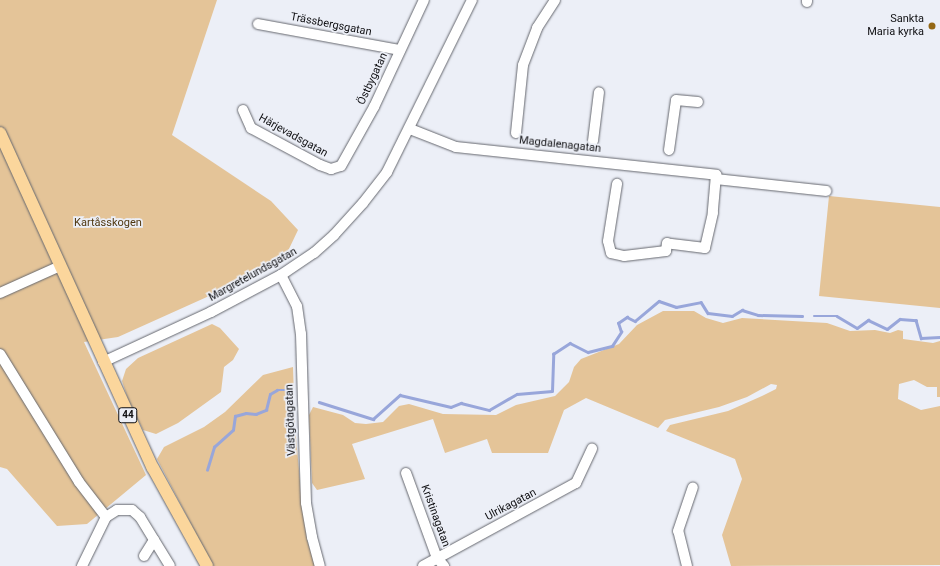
<!DOCTYPE html>
<html>
<head>
<meta charset="utf-8">
<style>
	body { margin:0 }
	#map { position:relative; width:940px; height:566px; overflow:hidden; background:#eceff7; font-family:Roboto,sans-serif }
	div>[style] { position:absolute }
	[style*='--x'] { left:calc(var(--x)*1px); top:calc(var(--y)*1px); width:calc(var(--w)*1px); rotate:calc(var(--a)*1deg) }
	.green>* { inset:0; background:#e4c498 }
	.stream>* { height:2.5px; margin:-1.25px; padding:0 1.25px; transform-origin:1.25px; border-radius:1.25px; background:#98a6da }
	.roads { filter:drop-shadow(0 0 1px #65676e) drop-shadow(0 0 1px #65676e) }
	.minor>* { height:10px; margin:-5px; padding:0 5px; transform-origin:5px; border-radius:5px; background:#fff }
	.major>* { height:12px; margin:-6px; padding:0 6px; transform-origin:6px; border-radius:6px; background:#fbd69c }
	.dots>* { width:11px; height:11px; translate:-50% -50%; box-sizing:border-box; border:2px solid #eceff7; border-radius:50% }
	span { translate:-50% -50%; white-space:nowrap; text-align:center; line-height:1.15; -webkit-text-stroke:3.5px #eceff7; paint-order:stroke }
	.shield-label span { padding:1px 3px; background:#eceff7; border:1px solid; border-radius:3px; -webkit-text-stroke-width:0 }
	.shield-label { font-size:10px; color:#0f0f12; font-weight:700 }
	.poi-label { font-size:11px; color:#0f0f12 }
	.right { translate:-100% -50%; text-align:right }
	.street-label { font-size:11px; color:#0f0f12 }
	.park-label { font-size:11px; color:#4f370f }
</style>
</head>
<body>
<div id="map">
	<div class="green">
		<i style="clip-path:polygon(0 0,217px 0,172px 135px,271px 201px,298px 230px,288px 251px,238px 283px,118px 337px,84px 342px,146px 475px,87px 524px,57px 526px,7px 469px,0 467px)"></i>
		<i style="clip-path:polygon(829px 196px,940px 207px,940px 308px,819px 296px)"></i>
		<i style="clip-path:polygon(663px 311px,694px 311px,706px 318px,723px 323px,742px 318px,827px 323px,850px 331px,875px 330px,890px 333px,898px 330px,903px 331px,903px 339px,933px 343px,940px 341px,940px 397px,937px 397px,937px 387px,927px 387px,914px 380px,899px 384px,898px 399px,921px 410px,940px 406px,940px 565px,731px 566px,722px 535px,742px 479px,735px 459px,666px 431px,670px 425px,728px 411px,762px 396px,776px 389px,777px 385px,771px 384px,747px 397px,719px 407px,665px 420px,658px 428px,586px 398px,564px 410px,548px 453px,492px 453px,487px 439px,445px 453px,433px 419px,352px 444px,365px 479px,317px 490px,312px 483px,309px 415px,313px 407px,343px 415px,355px 423px,366px 424px,383px 422px,399px 406px,409px 404px,443px 414px,496px 415px,516px 405px,555px 396px,569px 382px,574px 367px,581px 359px,619px 344px,637px 325px)"></i>
		<i style="clip-path:polygon(212px 324px,220px 328px,239px 349px,233px 360px,224px 367px,221px 392px,178px 423px,156px 434px,143px 430px,128px 399px,122px 381px,126px 369px,138px 358px)"></i>
		<i style="clip-path:polygon(293px 367px,295px 426px,302px 504px,307px 539px,315px 566px,213px 566px,157px 459px,164px 447px,204px 427px,225px 412px,263px 375px)"></i>
	</div>
	<div class="stream">
		<i style="--x:814;--y:316;--w:23;--a:0"></i>
		<i style="--x:837;--y:316;--w:23;--a:31"></i>
		<i style="--x:857;--y:328;--w:14;--a:-36"></i>
		<i style="--x:868;--y:320;--w:21;--a:25"></i>
		<i style="--x:887;--y:329;--w:16;--a:-38"></i>
		<i style="--x:900;--y:319;--w:16;--a:4"></i>
		<i style="--x:916;--y:320;--w:19;--a:74"></i>
		<i style="--x:921;--y:338;--w:19;--a:-3"></i>
		<i style="--x:319;--y:402;--w:57;--a:17.5"></i>
		<i style="--x:373;--y:419;--w:36;--a:-42"></i>
		<i style="--x:400;--y:395;--w:52;--a:13.2"></i>
		<i style="--x:451;--y:407;--w:11;--a:-22"></i>
		<i style="--x:461;--y:403;--w:29;--a:14"></i>
		<i style="--x:489;--y:410;--w:32;--a:-30"></i>
		<i style="--x:517;--y:394;--w:35;--a:-5"></i>
		<i style="--x:552;--y:391;--w:37;--a:-88"></i>
		<i style="--x:553;--y:354;--w:20;--a:-33"></i>
		<i style="--x:570;--y:343;--w:20;--a:27"></i>
		<i style="--x:588;--y:352;--w:25;--a:-14"></i>
		<i style="--x:612;--y:346;--w:17;--a:-57"></i>
		<i style="--x:621;--y:332;--w:9;--a:-108"></i>
		<i style="--x:618;--y:323;--w:11;--a:-34"></i>
		<i style="--x:627;--y:317;--w:9;--a:27"></i>
		<i style="--x:635;--y:321;--w:31;--a:-40"></i>
		<i style="--x:659;--y:301;--w:18;--a:19"></i>
		<i style="--x:676;--y:307;--w:25;--a:-11"></i>
		<i style="--x:701;--y:302;--w:13;--a:58"></i>
		<i style="--x:708;--y:313;--w:24;--a:7"></i>
		<i style="--x:732;--y:316;--w:12;--a:-31"></i>
		<i style="--x:742;--y:310;--w:17;--a:17"></i>
		<i style="--x:758;--y:315;--w:44;--a:1.3"></i>
		<i style="--x:207;--y:470;--w:24;--a:-73"></i>
		<i style="--x:214;--y:447;--w:25;--a:-42"></i>
		<i style="--x:233;--y:430;--w:14;--a:-82"></i>
		<i style="--x:235;--y:416;--w:11;--a:-15"></i>
		<i style="--x:246;--y:413;--w:10;--a:6"></i>
		<i style="--x:256;--y:414;--w:11;--a:-22"></i>
		<i style="--x:266;--y:410;--w:16;--a:-76"></i>
		<i style="--x:270;--y:394;--w:8;--a:-30"></i>
		<i style="--x:277;--y:390;--w:8;--a:0"></i>
	</div>
	<div class="roads">
		<div class="minor">
			<i style="--x:807;--y:2;--w:2;--a:-90"></i>
			<i style="--x:258;--y:24;--w:144;--a:10.4"></i>
			<i style="--x:243;--y:110;--w:20;--a:66"></i>
			<i style="--x:251;--y:128;--w:78;--a:28.2"></i>
			<i style="--x:320;--y:165;--w:12;--a:20"></i>
			<i style="--x:331;--y:169;--w:10;--a:-17"></i>
			<i style="--x:341;--y:166;--w:68;--a:-60.8"></i>
			<i style="--x:374;--y:107;--w:118;--a:-65"></i>
			<i style="--x:410;--y:129;--w:49;--a:21.4"></i>
			<i style="--x:456;--y:147;--w:262;--a:6.1"></i>
			<i style="--x:716;--y:175;--w:38;--a:95"></i>
			<i style="--x:713;--y:213;--w:36;--a:103"></i>
			<i style="--x:705;--y:248;--w:38;--a:-173"></i>
			<i style="--x:667;--y:243;--w:8;--a:97"></i>
			<i style="--x:666;--y:251;--w:42;--a:173.2"></i>
			<i style="--x:624;--y:256;--w:13;--a:-167"></i>
			<i style="--x:611;--y:253;--w:12;--a:-104"></i>
			<i style="--x:608;--y:241;--w:58;--a:-81"></i>
			<i style="--x:516;--y:133;--w:68;--a:-84.1"></i>
			<i style="--x:523;--y:65;--w:40;--a:-69"></i>
			<i style="--x:537;--y:28;--w:33;--a:-57"></i>
			<i style="--x:593;--y:141;--w:49;--a:-83"></i>
			<i style="--x:669;--y:150;--w:50;--a:-82"></i>
			<i style="--x:676;--y:100;--w:22;--a:5"></i>
			<i style="--x:716;--y:179;--w:111;--a:6.2"></i>
			<i style="--x:281;--y:275;--w:35;--a:63"></i>
			<i style="--x:297;--y:306;--w:28;--a:82"></i>
			<i style="--x:301;--y:334;--w:169;--a:88.3"></i>
			<i style="--x:306;--y:503;--w:35;--a:80"></i>
			<i style="--x:312;--y:537;--w:30;--a:75"></i>
			<i style="--x:0;--y:293;--w:66;--a:-24.2"></i>
			<i style="--x:0;--y:354;--w:150;--a:58.3"></i>
			<i style="--x:79;--y:482;--w:44;--a:52.4"></i>
			<i style="--x:106;--y:517;--w:55;--a:116.1"></i>
			<i style="--x:103;--y:362;--w:119;--a:-24.8"></i>
			<i style="--x:211;--y:312;--w:79;--a:-27.9"></i>
			<i style="--x:281;--y:275;--w:40;--a:-34"></i>
			<i style="--x:314;--y:253;--w:27;--a:-42"></i>
			<i style="--x:334;--y:235;--w:43;--a:-47.8"></i>
			<i style="--x:363;--y:203;--w:39;--a:-52"></i>
			<i style="--x:387;--y:172;--w:192;--a:-63.7"></i>
			<i style="--x:406;--y:473;--w:90;--a:70"></i>
			<i style="--x:437;--y:558;--w:11;--a:49"></i>
			<i style="--x:106;--y:517;--w:13;--a:-32"></i>
			<i style="--x:117;--y:510;--w:15;--a:0"></i>
			<i style="--x:132;--y:510;--w:11;--a:41"></i>
			<i style="--x:140;--y:517;--w:57;--a:58.5"></i>
			<i style="--x:144;--y:556;--w:19;--a:-58"></i>
			<i style="--x:423;--y:566;--w:174;--a:-28.5"></i>
			<i style="--x:576;--y:483;--w:38;--a:-65"></i>
			<i style="--x:687;--y:566;--w:36;--a:-104"></i>
			<i style="--x:678;--y:531;--w:46;--a:-71.2"></i>
		</div>
		<div class="major">
			<i style="--x:0;--y:133;--w:368;--a:65.5"></i>
			<i style="--x:153;--y:468;--w:112;--a:61.1"></i>
		</div>
	</div>
	<div class="dots">
		<i style="left:932px;top:26px;background:#946714"></i>
	</div>
	<div class="shield-label">
		<span style="left:128px;top:415px">44</span>
	</div>
	<div class="poi-label">
		<span class="right" style="left:924px;top:26px">Sankta<br>Maria kyrka</span>
	</div>
	<div class="street-label">
		<span style="left:331px;top:25px;rotate:11deg">Trässbergsgatan</span>
		<span style="left:373px;top:79px;rotate:-65deg">Östbygatan</span>
		<span style="left:293px;top:136px;rotate:29deg">Härjevadsgatan</span>
		<span style="left:560px;top:145px;rotate:6deg">Magdalenagatan</span>
		<span style="left:253px;top:275px;rotate:-29deg">Margretelundsgatan</span>
		<span style="left:291px;top:420px;rotate:-92deg">Västgötagatan</span>
		<span style="left:511px;top:505px;rotate:-28deg">Ulrikagatan</span>
		<span style="left:435px;top:516px;rotate:70deg">Kristinagatan</span>
	</div>
	<div class="park-label">
		<span style="left:108px;top:223px">Kartåsskogen</span>
	</div>
</div>
</body>
</html>
